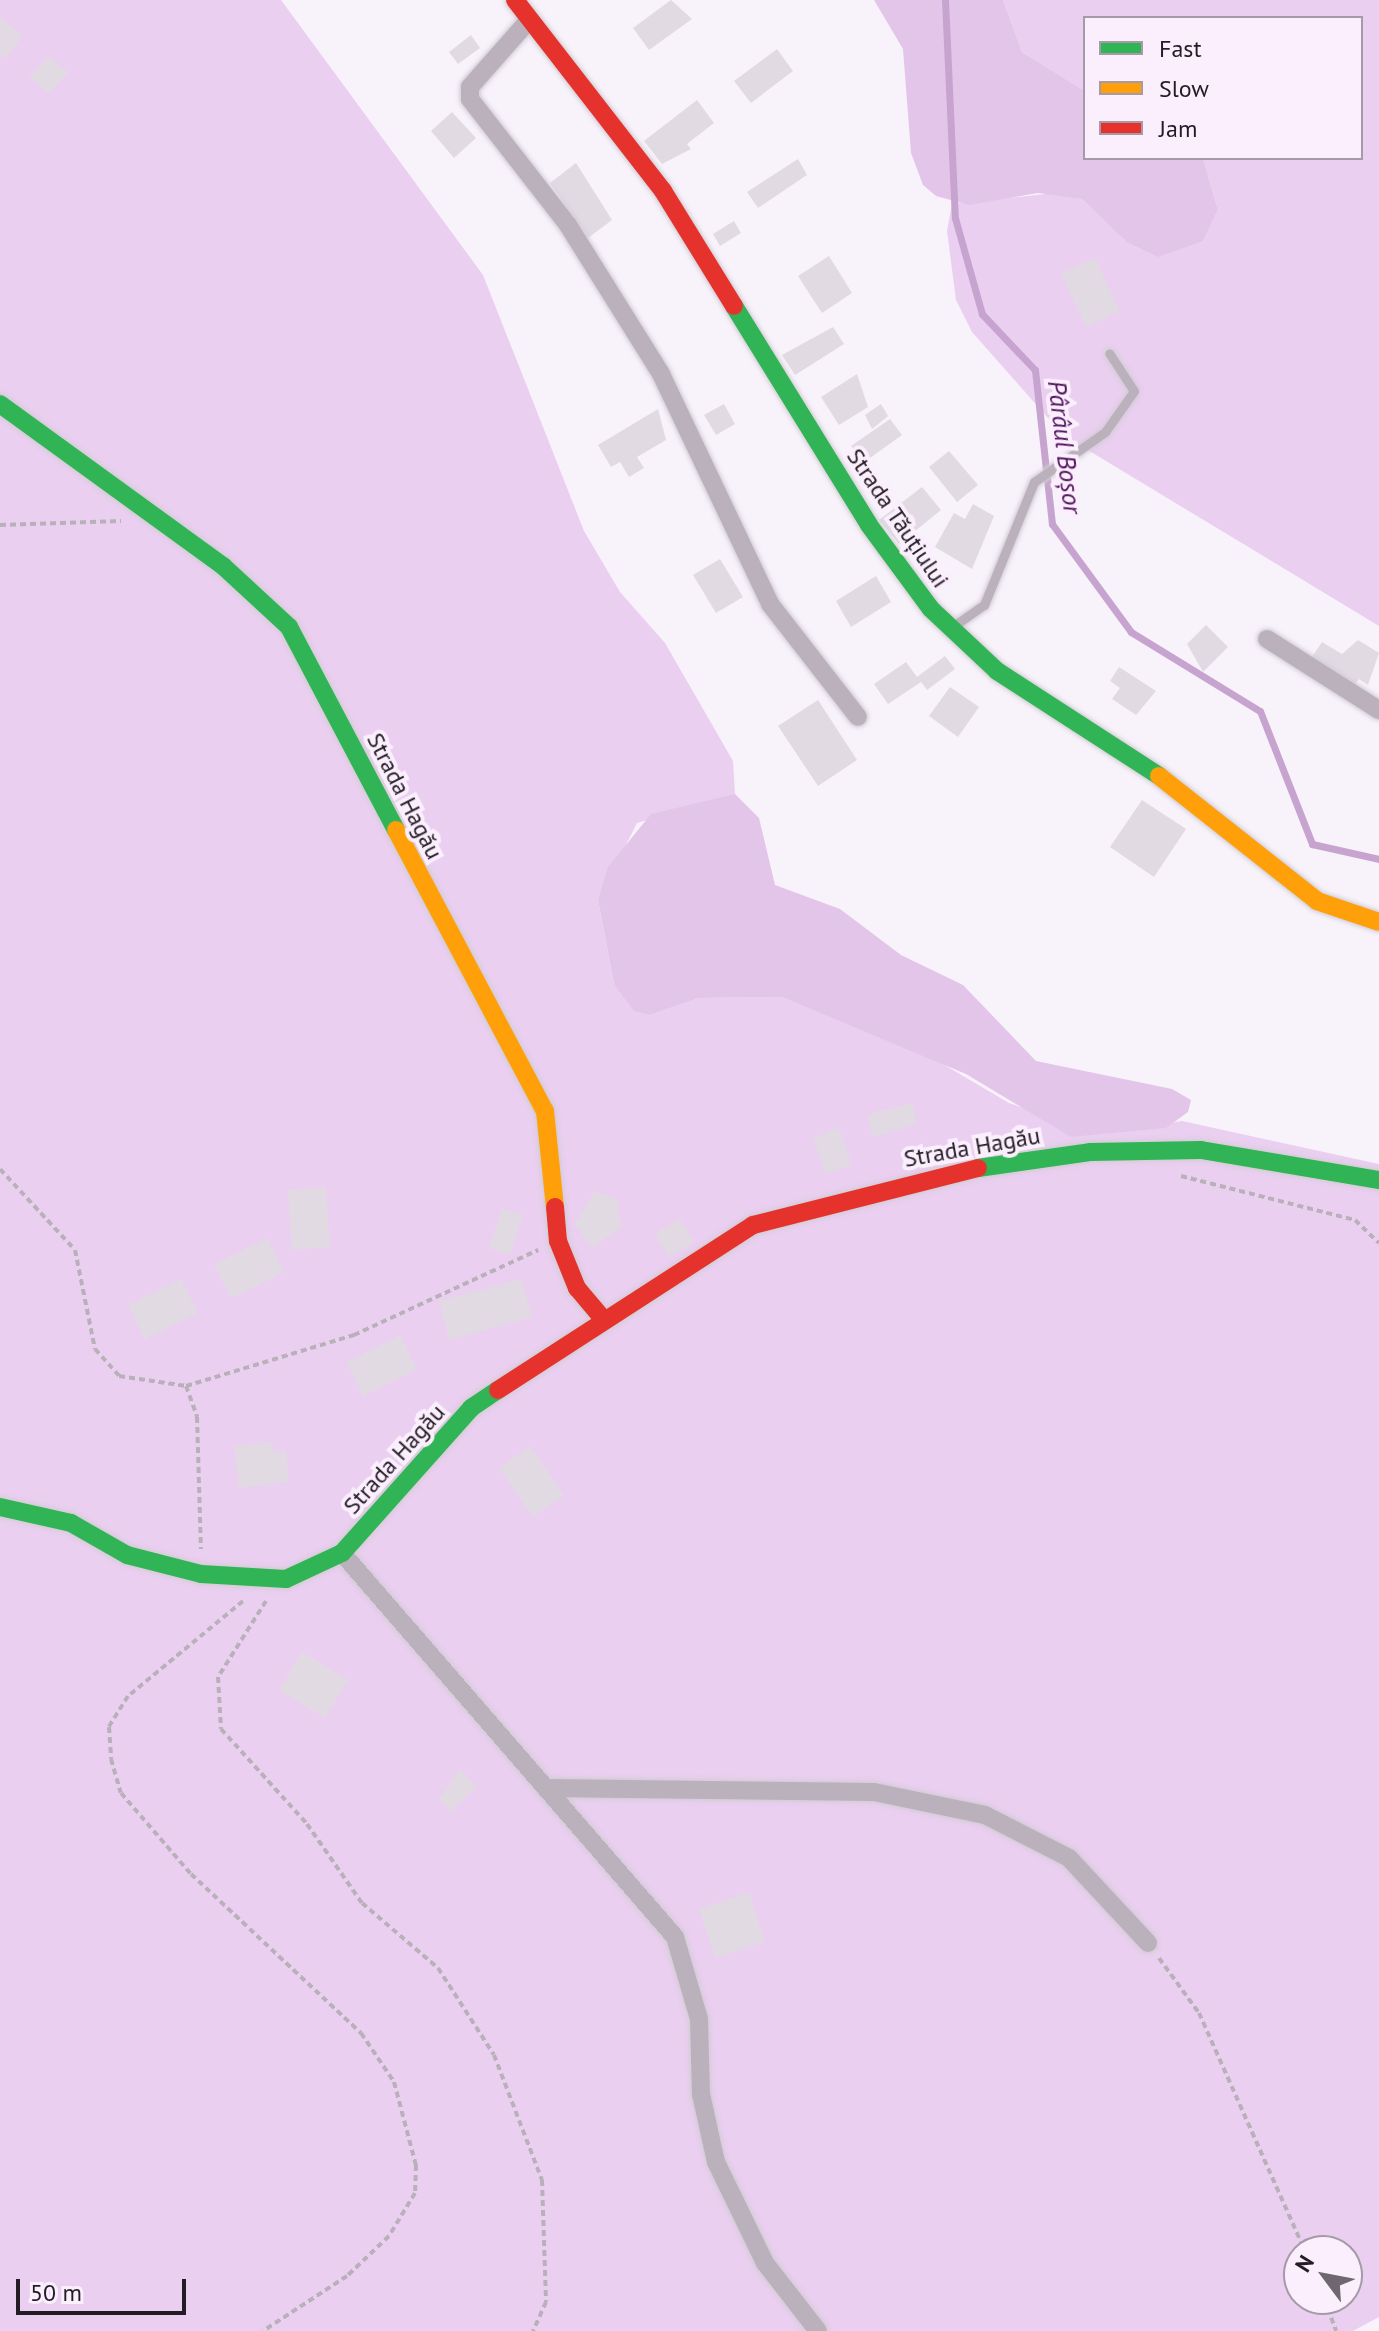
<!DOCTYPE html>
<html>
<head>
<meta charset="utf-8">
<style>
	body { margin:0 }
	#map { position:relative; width:1379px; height:2331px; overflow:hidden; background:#f8f2fa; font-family:"PT Sans",sans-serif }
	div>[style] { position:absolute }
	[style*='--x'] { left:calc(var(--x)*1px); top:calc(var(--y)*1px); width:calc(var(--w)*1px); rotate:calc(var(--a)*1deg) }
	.green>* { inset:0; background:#eacff0 }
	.forest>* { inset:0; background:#e4c5ea }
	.stream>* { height:7px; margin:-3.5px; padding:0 3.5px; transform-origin:3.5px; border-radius:3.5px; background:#c7a4cf }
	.building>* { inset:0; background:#e1dae3 }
	.path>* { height:4px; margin-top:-2px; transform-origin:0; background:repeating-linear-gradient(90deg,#b9b1ba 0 6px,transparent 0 10px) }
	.roads { filter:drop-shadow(0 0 2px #d1ccd3) drop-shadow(0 0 2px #d1ccd3) }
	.lane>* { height:9px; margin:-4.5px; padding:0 4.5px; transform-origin:4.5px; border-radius:4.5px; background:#bbb1bd }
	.street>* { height:18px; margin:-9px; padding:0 9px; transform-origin:9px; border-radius:9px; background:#bbb1bd }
	.fast>* { height:18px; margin:-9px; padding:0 9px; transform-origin:9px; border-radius:9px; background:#30b455 }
	.slow>* { height:18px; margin:-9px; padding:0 9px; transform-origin:9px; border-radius:9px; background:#ff9f0a }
	.jam>* { height:18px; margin:-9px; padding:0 9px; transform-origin:9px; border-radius:9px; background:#e5322d }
	span { translate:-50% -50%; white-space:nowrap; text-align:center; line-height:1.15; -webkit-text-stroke:8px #fbeefd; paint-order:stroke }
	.street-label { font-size:24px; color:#231c25 }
	.water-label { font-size:26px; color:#51155c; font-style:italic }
	.legend { position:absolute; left:1083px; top:16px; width:280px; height:144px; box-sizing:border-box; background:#fbeefd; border:2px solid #a59aa7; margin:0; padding:10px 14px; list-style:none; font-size:24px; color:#231c25 }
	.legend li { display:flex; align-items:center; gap:16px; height:40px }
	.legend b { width:40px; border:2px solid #a59aa7 }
	.north { position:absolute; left:1283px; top:2235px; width:80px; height:80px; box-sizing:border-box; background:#fbeefd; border:2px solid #a59aa7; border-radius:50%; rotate:302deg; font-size:22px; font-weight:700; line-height:32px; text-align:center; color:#231c25 }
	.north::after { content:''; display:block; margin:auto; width:28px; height:36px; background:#6e6770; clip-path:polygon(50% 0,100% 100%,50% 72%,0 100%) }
	.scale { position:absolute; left:16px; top:2279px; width:170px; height:36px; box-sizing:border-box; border:4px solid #231c25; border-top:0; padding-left:10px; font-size:24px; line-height:28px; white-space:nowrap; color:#231c25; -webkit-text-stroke:6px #fbeefd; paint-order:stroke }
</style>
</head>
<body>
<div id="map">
	<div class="green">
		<i style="clip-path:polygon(evenodd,0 0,281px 0,483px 275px,584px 531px,620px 592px,665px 643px,733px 761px,735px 794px,637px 823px,598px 900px,614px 984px,650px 1015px,699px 998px,782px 997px,936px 1060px,1009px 1103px,1100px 1134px,1182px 1121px,1379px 1164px,1379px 2317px,1353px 2331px,0 2331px,0 0,1299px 2251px,1347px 2251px,1347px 2299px,1299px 2299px,1299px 2251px)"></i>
		<i style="clip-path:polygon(1003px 0,1379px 0,1379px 626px,1063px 435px,972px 332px,956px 300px,947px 231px,952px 204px,1055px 193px,1082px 199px,1114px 229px,1203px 241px,1218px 210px,1203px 158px,1361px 158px,1361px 18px,1085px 18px,1085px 91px,1022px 52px)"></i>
	</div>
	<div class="forest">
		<i style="clip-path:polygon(874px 0,1003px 0,1022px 52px,1085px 91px,1085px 158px,1203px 158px,1218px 210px,1203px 241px,1158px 257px,1127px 242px,1082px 199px,1038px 193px,969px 205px,936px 196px,923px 185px,911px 153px,903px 49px)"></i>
		<i style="clip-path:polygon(735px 794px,759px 818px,775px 885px,840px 909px,901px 955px,963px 985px,1036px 1061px,1172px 1089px,1191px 1100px,1188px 1112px,1166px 1128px,1071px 1137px,966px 1074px,782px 997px,699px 998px,650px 1015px,634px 1011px,614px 984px,598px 900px,608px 867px,651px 814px)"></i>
	</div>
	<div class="stream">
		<i style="--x:945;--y:0;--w:218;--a:87.4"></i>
		<i style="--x:955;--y:218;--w:100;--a:74.3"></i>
		<i style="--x:982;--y:314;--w:77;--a:46.6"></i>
		<i style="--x:1035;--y:370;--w:155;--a:83.7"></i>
		<i style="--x:1052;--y:524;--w:134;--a:53.8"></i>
		<i style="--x:1131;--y:632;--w:151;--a:31.5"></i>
		<i style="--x:1260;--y:711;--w:143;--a:68.6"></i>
		<i style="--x:1312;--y:844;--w:69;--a:12.6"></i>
	</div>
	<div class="building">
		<i style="clip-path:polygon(671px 0,692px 19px,649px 50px,633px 28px)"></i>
		<i style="clip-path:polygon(0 17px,23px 36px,5px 58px,0 54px)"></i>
		<i style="clip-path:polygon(471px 35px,480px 48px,458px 64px,449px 52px)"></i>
		<i style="clip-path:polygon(777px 49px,793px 71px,751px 103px,734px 81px)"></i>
		<i style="clip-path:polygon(48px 56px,68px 73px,49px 94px,29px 77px)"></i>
		<i style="clip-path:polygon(697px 100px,714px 123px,687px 144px,691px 149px,662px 164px,644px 141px)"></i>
		<i style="clip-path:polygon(452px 112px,476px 138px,454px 158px,431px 131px)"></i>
		<i style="clip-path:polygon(798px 159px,807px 175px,758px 208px,747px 192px)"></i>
		<i style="clip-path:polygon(576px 163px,612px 220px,588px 238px,550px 183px)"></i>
		<i style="clip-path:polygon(734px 221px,741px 233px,720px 246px,713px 234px)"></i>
		<i style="clip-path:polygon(829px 256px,852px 293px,822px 313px,798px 276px)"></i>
		<i style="clip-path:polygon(1095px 258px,1120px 311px,1086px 327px,1061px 274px)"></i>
		<i style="clip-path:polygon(833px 327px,844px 344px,795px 375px,782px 355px)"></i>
		<i style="clip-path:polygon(857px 374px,868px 407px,839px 425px,821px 397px)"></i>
		<i style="clip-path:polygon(724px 404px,735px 424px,716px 435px,704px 415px)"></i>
		<i style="clip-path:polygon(881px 404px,888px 416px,872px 429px,865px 415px)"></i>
		<i style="clip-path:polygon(658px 409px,666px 440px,637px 457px,644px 468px,629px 477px,620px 462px,611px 467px,598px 445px)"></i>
		<i style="clip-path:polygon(890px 419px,902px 435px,863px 463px,851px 446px)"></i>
		<i style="clip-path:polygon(949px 451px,978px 485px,957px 502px,929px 467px)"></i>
		<i style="clip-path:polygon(922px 487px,941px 510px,899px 544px,879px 520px)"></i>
		<i style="clip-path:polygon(973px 504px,994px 516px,972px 569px,935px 547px,954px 513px,965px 519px)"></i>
		<i style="clip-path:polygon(720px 559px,743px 597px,716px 613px,693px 575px)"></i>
		<i style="clip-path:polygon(876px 576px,891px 602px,851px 627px,836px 601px)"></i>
		<i style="clip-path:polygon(1206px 625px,1228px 647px,1203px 672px,1187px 644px)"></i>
		<i style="clip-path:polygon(1358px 640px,1379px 653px,1368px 685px,1359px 679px,1353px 687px,1310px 660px,1322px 642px,1342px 654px)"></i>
		<i style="clip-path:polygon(945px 656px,955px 669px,927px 690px,921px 682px,888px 704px,874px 684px,906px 662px,917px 677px)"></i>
		<i style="clip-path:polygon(1119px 667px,1156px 691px,1136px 715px,1112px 699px,1120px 688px,1110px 681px)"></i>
		<i style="clip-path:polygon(950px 687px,979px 707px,958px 737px,929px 716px)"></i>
		<i style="clip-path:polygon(818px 700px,857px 760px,818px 786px,778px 726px)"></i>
		<i style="clip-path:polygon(1142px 800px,1186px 829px,1154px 877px,1110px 847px)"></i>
		<i style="clip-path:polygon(912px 1103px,917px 1124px,873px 1137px,867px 1115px)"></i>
		<i style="clip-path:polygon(839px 1128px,852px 1165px,826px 1174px,813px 1138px)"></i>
		<i style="clip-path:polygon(326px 1187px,330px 1247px,292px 1250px,288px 1190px)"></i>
		<i style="clip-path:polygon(595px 1191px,616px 1198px,621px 1227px,592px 1248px,575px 1224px)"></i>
		<i style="clip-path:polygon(502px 1208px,523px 1215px,510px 1255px,489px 1248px)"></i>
		<i style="clip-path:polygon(680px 1219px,694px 1242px,669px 1257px,655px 1234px)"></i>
		<i style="clip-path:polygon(267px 1238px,284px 1272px,231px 1298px,214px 1264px)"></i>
		<i style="clip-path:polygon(181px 1279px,198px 1313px,144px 1339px,128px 1305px)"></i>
		<i style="clip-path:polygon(521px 1279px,532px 1317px,449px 1340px,439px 1301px)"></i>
		<i style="clip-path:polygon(400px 1335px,417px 1369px,363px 1396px,347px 1362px)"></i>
		<i style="clip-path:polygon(272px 1442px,273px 1452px,286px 1451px,289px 1482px,239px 1488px,234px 1446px)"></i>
		<i style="clip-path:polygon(530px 1446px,564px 1495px,533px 1517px,499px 1468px)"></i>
		<i style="clip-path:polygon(302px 1652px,348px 1680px,325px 1718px,279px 1690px)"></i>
		<i style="clip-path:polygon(460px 1769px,477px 1787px,451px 1812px,439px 1799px)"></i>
		<i style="clip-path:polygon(749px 1892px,765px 1942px,715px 1958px,699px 1909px)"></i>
	</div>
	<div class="path">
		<i style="--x:0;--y:525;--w:121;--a:-1.9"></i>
		<i style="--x:0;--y:1169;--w:110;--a:47.2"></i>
		<i style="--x:75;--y:1250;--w:101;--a:78.6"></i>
		<i style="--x:95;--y:1349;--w:36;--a:48"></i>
		<i style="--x:119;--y:1376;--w:68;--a:8.5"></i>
		<i style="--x:186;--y:1386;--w:176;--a:-16.9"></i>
		<i style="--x:354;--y:1335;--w:203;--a:-24.8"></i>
		<i style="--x:1181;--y:1176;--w:179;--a:14.2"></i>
		<i style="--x:1355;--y:1220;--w:33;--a:44"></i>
		<i style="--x:186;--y:1386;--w:33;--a:70"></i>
		<i style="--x:197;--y:1417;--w:132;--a:88.3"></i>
		<i style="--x:243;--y:1601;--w:149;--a:140.4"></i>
		<i style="--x:128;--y:1696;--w:36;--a:122"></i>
		<i style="--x:109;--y:1727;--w:32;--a:86"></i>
		<i style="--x:111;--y:1759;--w:35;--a:74"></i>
		<i style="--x:121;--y:1793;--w:107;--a:49.2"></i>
		<i style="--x:191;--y:1874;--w:233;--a:43.1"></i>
		<i style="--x:361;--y:2033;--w:59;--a:56"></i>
		<i style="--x:394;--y:2082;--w:86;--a:75.2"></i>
		<i style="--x:416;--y:2165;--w:28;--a:92"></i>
		<i style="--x:415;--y:2193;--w:50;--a:121.2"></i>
		<i style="--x:389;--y:2236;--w:58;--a:136.4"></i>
		<i style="--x:347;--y:2276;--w:100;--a:146.8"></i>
		<i style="--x:266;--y:1601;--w:90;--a:122.3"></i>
		<i style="--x:218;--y:1677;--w:52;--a:86.7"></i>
		<i style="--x:221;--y:1729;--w:128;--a:47.8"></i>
		<i style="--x:307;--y:1824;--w:96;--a:55.2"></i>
		<i style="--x:362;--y:1903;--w:100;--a:40.5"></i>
		<i style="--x:438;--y:1968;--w:103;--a:57.2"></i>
		<i style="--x:494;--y:2055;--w:134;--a:69"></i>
		<i style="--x:542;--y:2180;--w:122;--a:88.1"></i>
		<i style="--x:546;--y:2302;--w:32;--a:114"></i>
		<i style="--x:1159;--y:1958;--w:68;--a:54"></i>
		<i style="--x:1199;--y:2013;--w:261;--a:66"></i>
		<i style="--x:1324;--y:2299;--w:34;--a:69"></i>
	</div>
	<div class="roads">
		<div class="lane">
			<i style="--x:955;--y:625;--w:35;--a:-35"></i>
			<i style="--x:984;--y:605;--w:133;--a:-67.9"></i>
			<i style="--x:1034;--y:482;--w:87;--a:-35.2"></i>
			<i style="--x:1105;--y:432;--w:50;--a:-54.7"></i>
			<i style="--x:1134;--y:391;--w:45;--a:-123.3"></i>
		</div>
		<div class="street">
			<i style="--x:529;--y:20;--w:89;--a:131.4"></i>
			<i style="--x:470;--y:87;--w:12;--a:90"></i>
			<i style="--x:470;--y:99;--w:160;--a:52.1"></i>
			<i style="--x:568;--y:225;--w:176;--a:58"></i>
			<i style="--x:661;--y:374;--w:255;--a:64.6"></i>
			<i style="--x:770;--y:604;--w:143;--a:52.1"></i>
			<i style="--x:1267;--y:639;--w:133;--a:32.4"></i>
			<i style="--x:342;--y:1553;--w:508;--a:49.07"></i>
			<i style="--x:675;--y:1937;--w:85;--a:73.7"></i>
			<i style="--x:699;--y:2019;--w:75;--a:88.5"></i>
			<i style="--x:701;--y:2094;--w:70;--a:77.6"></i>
			<i style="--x:716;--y:2162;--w:112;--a:64.1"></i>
			<i style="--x:765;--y:2263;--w:86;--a:52.1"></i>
			<i style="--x:546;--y:1788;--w:328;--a:0.7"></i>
			<i style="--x:874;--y:1792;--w:113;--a:11.7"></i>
			<i style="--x:985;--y:1815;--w:94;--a:27.1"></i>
			<i style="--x:1069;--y:1858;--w:116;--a:47.1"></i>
		</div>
		<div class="fast">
			<i style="--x:734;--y:306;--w:257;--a:58.3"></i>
			<i style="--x:869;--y:525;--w:104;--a:53.6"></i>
			<i style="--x:931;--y:609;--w:91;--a:43.2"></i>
			<i style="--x:997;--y:671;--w:193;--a:32.9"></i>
			<i style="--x:0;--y:404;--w:276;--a:36"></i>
			<i style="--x:223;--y:566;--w:90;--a:42.7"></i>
			<i style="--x:289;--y:627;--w:229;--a:62.2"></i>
			<i style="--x:978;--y:1168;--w:113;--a:-8.1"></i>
			<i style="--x:1090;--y:1152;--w:111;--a:-1"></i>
			<i style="--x:1201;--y:1150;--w:181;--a:9.6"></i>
			<i style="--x:0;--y:1507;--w:73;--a:12.7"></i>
			<i style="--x:71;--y:1523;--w:64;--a:29.7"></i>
			<i style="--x:127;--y:1555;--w:76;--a:14.4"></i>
			<i style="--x:201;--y:1574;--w:85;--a:3.4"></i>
			<i style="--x:286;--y:1579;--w:62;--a:-24.9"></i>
			<i style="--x:342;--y:1553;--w:194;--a:-48.3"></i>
			<i style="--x:471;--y:1408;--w:32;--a:-34"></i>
		</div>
		<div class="slow">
			<i style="--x:1159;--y:776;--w:201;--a:38.3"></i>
			<i style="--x:1317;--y:901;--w:65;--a:18.7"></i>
			<i style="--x:396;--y:830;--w:318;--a:62.1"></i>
			<i style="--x:545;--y:1111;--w:97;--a:84.1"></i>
		</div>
		<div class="jam">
			<i style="--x:515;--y:0;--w:242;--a:52.2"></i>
			<i style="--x:663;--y:191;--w:135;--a:58.3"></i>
			<i style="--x:555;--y:1207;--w:34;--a:85"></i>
			<i style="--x:558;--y:1241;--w:51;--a:68"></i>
			<i style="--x:577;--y:1288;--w:42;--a:49.8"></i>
			<i style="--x:498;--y:1390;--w:304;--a:-32.9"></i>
			<i style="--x:753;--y:1225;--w:232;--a:-14.2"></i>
		</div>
	</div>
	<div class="street-label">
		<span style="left:898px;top:518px;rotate:56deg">Strada Tăuțiului</span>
		<span style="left:405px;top:796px;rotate:63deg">Strada Hagău</span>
		<span style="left:972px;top:1147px;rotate:-10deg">Strada Hagău</span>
		<span style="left:394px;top:1459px;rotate:-48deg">Strada Hagău</span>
	</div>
	<div class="water-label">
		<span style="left:1065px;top:447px;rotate:83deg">Pârâul Boșor</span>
	</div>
	<ul class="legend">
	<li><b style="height:10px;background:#30b455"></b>Fast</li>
	<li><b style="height:10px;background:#ff9f0a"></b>Slow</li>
	<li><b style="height:10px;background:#e5322d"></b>Jam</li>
	</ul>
	<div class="north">N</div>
	<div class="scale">50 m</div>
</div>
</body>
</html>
